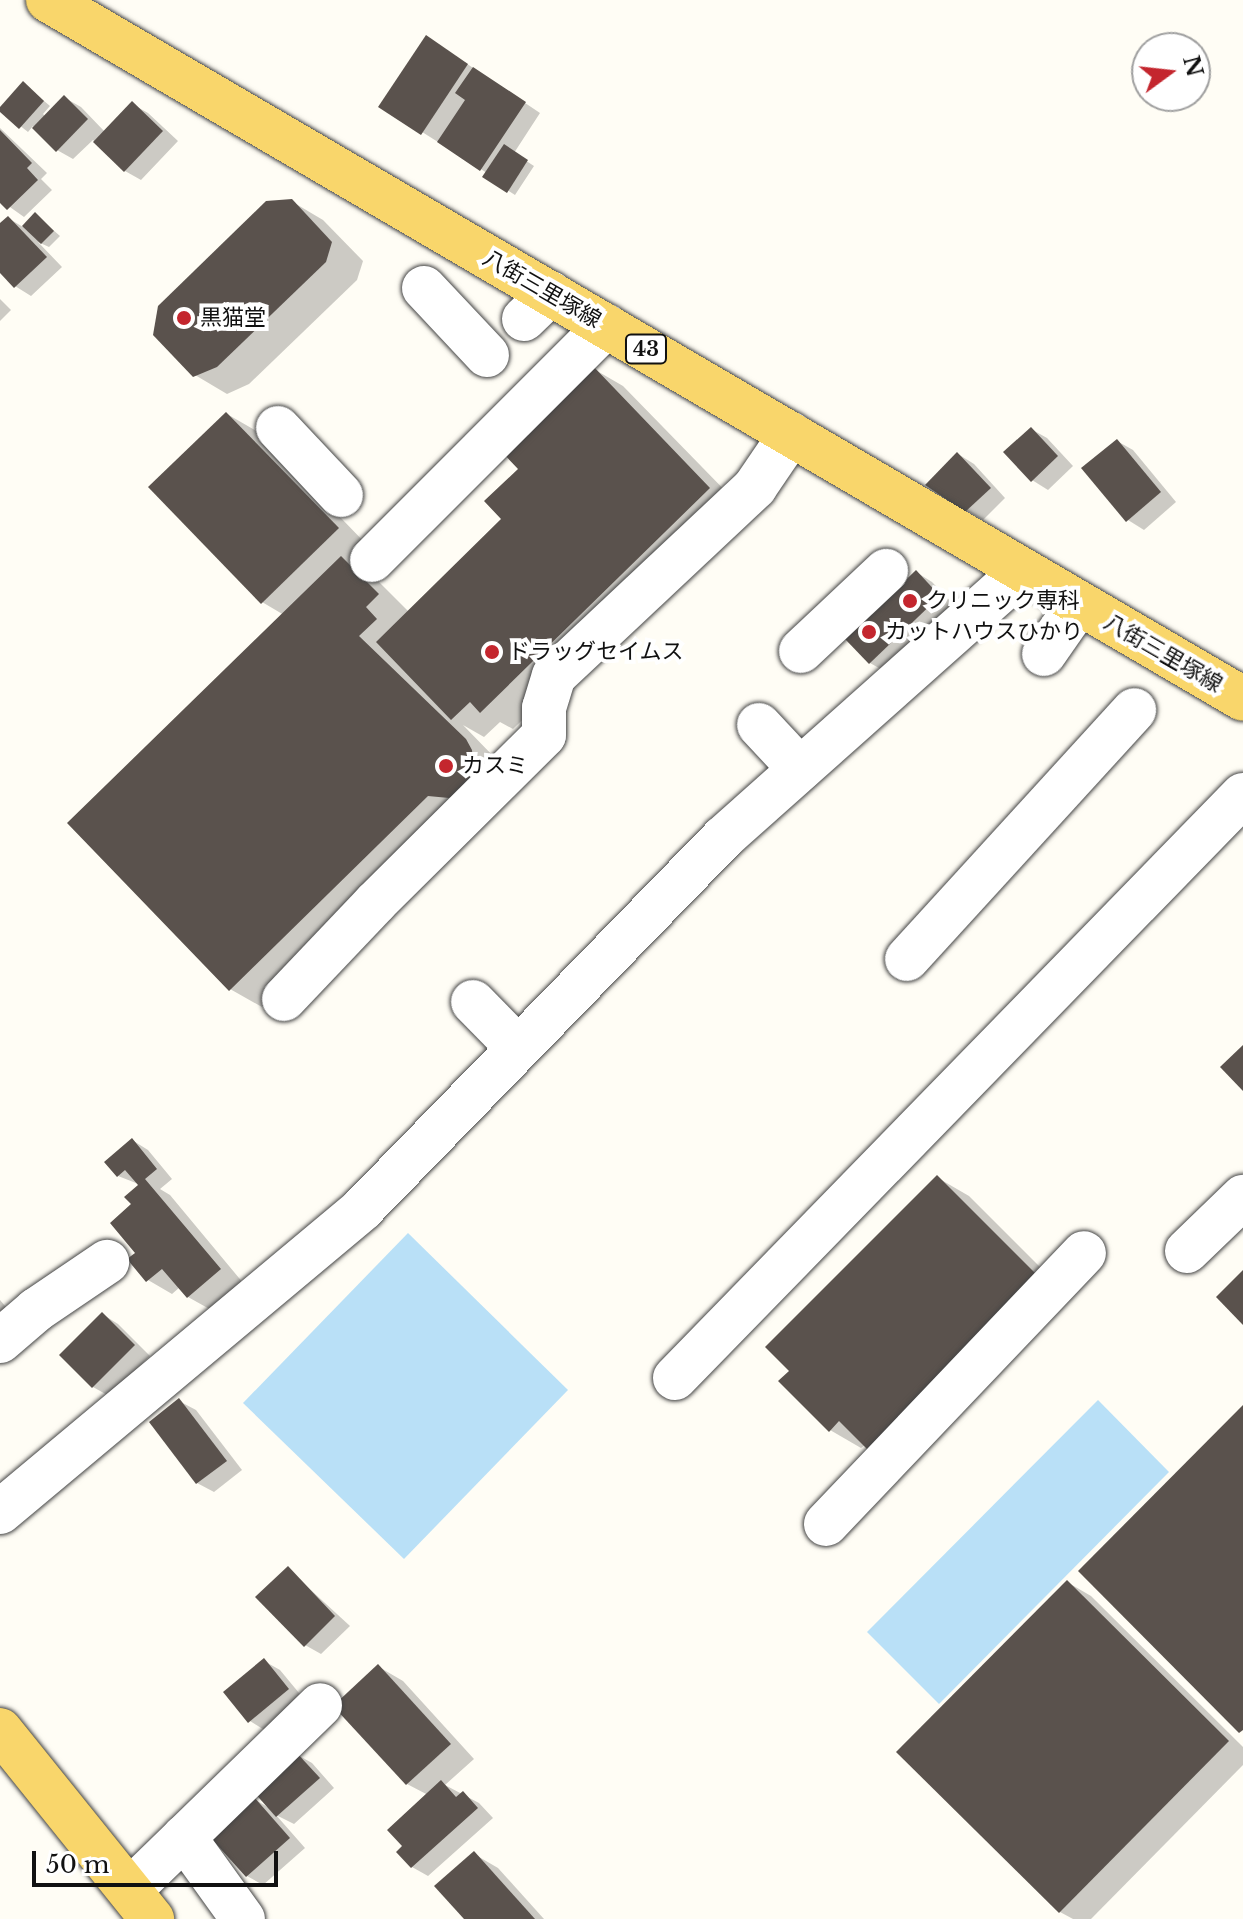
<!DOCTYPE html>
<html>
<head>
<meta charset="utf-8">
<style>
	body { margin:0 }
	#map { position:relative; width:1243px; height:1919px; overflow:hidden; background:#fffdf5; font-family:"Libre Baskerville","Noto Sans JP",serif }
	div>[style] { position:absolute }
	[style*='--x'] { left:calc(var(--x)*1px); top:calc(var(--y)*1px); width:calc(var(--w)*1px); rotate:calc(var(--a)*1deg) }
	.water>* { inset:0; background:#b9e0f7 }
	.shadow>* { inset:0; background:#0003 }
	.building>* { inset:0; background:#5a524d }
	.roads { filter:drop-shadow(0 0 2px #444) drop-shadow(0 0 2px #444) }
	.minor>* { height:44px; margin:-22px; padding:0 22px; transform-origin:22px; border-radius:22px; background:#fff }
	.major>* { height:44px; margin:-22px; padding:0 22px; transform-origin:22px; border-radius:22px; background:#f9d66b }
	.dots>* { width:22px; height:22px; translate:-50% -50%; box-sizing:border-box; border:4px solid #fff; border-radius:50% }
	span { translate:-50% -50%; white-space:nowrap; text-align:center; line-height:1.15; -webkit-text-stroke:8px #fff; paint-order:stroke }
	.shield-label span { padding:2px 6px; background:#fff; border:2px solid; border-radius:6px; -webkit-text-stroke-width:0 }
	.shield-label { font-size:20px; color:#111; font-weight:700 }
	.street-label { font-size:22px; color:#111 }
	.poi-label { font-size:22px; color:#111 }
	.left { translate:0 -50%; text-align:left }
	.north { position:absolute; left:1131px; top:32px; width:80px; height:80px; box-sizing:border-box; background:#fff; border:2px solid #a0a0a0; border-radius:50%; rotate:75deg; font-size:22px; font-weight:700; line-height:32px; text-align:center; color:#111 }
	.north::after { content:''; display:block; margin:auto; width:28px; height:36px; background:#c4262e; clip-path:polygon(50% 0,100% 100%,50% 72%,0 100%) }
	.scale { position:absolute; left:32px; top:1851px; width:246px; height:36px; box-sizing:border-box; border:4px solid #111; border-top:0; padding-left:10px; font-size:24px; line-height:28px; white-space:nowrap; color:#111; -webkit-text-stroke:6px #fff; paint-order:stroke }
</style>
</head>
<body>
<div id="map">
	<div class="water">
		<i style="clip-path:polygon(408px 1233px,568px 1390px,404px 1559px,243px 1403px)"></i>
		<i style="clip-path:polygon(1098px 1400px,1169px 1472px,939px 1704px,867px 1632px)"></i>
	</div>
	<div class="shadow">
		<i style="clip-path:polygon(442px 47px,540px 113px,514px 153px,534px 166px,515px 195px,485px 176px,487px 173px,381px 106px)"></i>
		<i style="clip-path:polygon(24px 84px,50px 106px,43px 114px,46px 117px,65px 98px,81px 107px,105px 132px,132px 104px,148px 113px,178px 141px,141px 180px,125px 171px,93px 140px,73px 159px,57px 150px,33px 126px,28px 132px,0 110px)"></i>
		<i style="clip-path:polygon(0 128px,47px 173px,41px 179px,52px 190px,24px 217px,0 200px)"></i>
		<i style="clip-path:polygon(291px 201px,323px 220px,363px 261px,357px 280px,249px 384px,227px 394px,195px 375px)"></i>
		<i style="clip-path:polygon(35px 214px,60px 236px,49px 247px,38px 242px,62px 267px,31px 296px,15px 286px,0 270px,0 226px,8px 218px,23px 227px)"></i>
		<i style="clip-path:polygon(0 299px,11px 310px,0 321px)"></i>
		<i style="clip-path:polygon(592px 368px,623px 386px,741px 507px,513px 729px,500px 722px,484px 737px,463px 725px,497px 760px,461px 813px,262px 1007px,230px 989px,284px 615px,262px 602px,227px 414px,258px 432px,369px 547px,373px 576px,409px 612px,504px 519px,521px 469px)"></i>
		<i style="clip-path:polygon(1031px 429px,1047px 438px,1073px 466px,1048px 490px,1032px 480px)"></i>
		<i style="clip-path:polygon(1117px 441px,1133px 450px,1176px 502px,1144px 530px,1128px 520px)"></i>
		<i style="clip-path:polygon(958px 454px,974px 464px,1005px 498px,983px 520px,966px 510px)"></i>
		<i style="clip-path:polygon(916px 572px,932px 582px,955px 606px,886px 672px,870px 663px)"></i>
		<i style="clip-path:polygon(132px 1140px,148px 1150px,172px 1179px,160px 1189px,170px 1195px,244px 1284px,213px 1311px,188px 1297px,180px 1287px,172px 1294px,148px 1280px,138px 1253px,134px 1205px,141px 1185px,118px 1176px)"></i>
		<i style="clip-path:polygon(938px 1178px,969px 1196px,1070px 1297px,861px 1448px,830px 1430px,791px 1371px)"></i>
		<i style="clip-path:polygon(0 1300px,27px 1332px,0 1355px)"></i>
		<i style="clip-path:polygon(102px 1314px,118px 1324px,150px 1356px,109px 1396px,93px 1387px)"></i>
		<i style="clip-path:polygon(179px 1401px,196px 1410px,242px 1470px,214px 1492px,197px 1483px)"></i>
		<i style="clip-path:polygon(288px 1569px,350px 1626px,321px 1654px,305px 1645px)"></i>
		<i style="clip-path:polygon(1067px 1582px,1091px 1596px,1243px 1747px,1243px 1765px,1091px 1919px,1073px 1919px,1060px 1912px)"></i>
		<i style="clip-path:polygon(264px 1661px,280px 1670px,304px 1699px,266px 1731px,250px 1721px)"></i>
		<i style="clip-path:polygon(379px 1667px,403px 1681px,474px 1759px,445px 1785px,479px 1803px,493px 1818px,428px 1876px,412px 1867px,405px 1846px,428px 1795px,407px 1784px)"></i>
		<i style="clip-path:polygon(296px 1754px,312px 1763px,334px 1788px,294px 1824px,276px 1815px,305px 1848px,263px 1885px,247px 1876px,213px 1837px,254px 1799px,271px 1809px)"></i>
		<i style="clip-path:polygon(474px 1854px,498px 1868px,544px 1919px,467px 1919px)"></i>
	</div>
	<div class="building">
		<i style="clip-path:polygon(426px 35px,468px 64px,421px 135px,378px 107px)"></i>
		<i style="clip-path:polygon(473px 67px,526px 102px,480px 171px,437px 142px,465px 100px,455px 93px)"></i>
		<i style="clip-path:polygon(23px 81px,44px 101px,19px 129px,0 112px,0 107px)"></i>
		<i style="clip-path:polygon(64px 95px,88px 119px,56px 152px,32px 128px)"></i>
		<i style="clip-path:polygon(132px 101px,163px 131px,124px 172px,93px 142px)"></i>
		<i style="clip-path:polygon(0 130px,32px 163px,27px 168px,38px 180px,7px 210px,0 203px)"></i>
		<i style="clip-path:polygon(504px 144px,528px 160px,507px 193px,482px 177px)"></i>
		<i style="clip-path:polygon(292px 199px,332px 242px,326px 262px,217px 367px,193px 377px,153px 335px,158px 306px,266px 201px)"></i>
		<i style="clip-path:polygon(35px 212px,54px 231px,41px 244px,22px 226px)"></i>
		<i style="clip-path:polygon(8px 216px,47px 257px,14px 288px,0 273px,0 223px)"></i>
		<i style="clip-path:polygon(592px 365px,710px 488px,480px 713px,470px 702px,451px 720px,376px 642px,501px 519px,484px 501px,518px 469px,502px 452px)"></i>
		<i style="clip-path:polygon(226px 412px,339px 528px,261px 604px,148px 487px)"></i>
		<i style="clip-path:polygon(1031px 427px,1058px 456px,1031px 482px,1003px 452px)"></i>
		<i style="clip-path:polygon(1117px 439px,1161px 492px,1126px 522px,1081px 468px)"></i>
		<i style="clip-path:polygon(957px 452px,991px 488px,965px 512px,925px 485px)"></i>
		<i style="clip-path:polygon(341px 556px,379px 594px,366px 607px,377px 619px,359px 636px,466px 739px,472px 750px,474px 774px,460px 793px,449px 798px,428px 796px,229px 991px,67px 823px)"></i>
		<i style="clip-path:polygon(916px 570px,940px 596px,869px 664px,845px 639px)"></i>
		<i style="clip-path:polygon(1243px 1045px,1243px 1091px,1220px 1067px)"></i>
		<i style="clip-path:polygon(132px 1138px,157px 1169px,145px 1179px,221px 1269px,187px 1298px,162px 1269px,146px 1282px,127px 1259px,135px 1253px,110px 1223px,131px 1204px,124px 1197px,138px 1185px,125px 1170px,117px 1177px,104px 1162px)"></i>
		<i style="clip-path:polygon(937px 1175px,1040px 1278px,868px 1450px,839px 1421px,829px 1432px,778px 1381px,789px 1371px,765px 1347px)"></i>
		<i style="clip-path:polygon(1243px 1270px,1243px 1325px,1216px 1297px)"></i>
		<i style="clip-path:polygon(102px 1312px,135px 1345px,92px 1388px,59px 1355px)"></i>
		<i style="clip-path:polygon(179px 1398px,227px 1461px,196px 1484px,149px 1422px)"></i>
		<i style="clip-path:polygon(1243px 1405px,1243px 1730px,1239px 1733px,1078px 1571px)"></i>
		<i style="clip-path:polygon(288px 1566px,335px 1616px,304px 1647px,255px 1597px)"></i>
		<i style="clip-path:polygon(1067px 1580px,1229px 1741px,1059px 1913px,896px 1752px)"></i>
		<i style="clip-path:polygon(264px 1658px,289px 1689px,248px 1723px,223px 1692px)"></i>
		<i style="clip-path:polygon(378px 1664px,451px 1744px,406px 1785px,333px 1706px)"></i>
		<i style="clip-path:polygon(295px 1751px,320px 1778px,276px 1817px,252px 1790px)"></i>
		<i style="clip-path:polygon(441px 1780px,456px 1797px,463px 1791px,478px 1808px,411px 1868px,396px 1852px,402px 1846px,387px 1830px)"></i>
		<i style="clip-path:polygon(254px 1797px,290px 1838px,246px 1877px,210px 1837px)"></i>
		<i style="clip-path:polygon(474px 1851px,535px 1919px,464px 1919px,434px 1886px)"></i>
	</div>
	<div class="roads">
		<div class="minor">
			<i style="--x:424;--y:288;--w:92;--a:46.8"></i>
			<i style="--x:524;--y:319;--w:37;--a:-44"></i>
			<i style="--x:278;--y:428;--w:92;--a:46.8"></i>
			<i style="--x:372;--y:560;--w:331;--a:-45"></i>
			<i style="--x:801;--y:651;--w:117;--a:-43.3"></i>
			<i style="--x:1044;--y:654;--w:60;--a:-55.2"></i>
			<i style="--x:759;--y:725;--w:60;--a:47"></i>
			<i style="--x:907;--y:959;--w:337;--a:-47.6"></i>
			<i style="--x:284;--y:999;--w:132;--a:-46.5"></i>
			<i style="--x:375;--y:903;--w:238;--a:-44.8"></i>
			<i style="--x:544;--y:735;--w:27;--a:-90"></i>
			<i style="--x:544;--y:708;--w:34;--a:-73"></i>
			<i style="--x:554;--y:676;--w:276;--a:-43.2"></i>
			<i style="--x:755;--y:487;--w:64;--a:-55.8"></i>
			<i style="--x:473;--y:1002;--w:64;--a:45.6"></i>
			<i style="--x:1187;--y:1251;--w:78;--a:-44"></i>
			<i style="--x:0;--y:1341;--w:48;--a:-40.7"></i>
			<i style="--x:36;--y:1310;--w:86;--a:-34.1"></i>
			<i style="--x:675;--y:1378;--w:814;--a:-45.75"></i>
			<i style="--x:0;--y:1512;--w:473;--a:-39.9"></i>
			<i style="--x:363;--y:1208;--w:516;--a:-45.78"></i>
			<i style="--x:723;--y:838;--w:400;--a:-41.7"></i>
			<i style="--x:826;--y:1524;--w:374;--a:-46.4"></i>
			<i style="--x:184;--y:1837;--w:101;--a:54.3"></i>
			<i style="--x:130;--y:1890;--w:265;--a:-44.2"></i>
		</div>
		<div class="major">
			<i style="--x:48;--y:0;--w:1384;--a:30.32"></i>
			<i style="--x:0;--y:1730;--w:243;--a:51.2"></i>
		</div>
	</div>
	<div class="dots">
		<i style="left:184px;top:318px;background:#c4262e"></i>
		<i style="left:910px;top:601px;background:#c4262e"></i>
		<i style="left:869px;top:632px;background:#c4262e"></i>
		<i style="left:492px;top:652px;background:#c4262e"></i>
		<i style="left:446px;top:766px;background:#c4262e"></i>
	</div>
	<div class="shield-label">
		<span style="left:646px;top:349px">43</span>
	</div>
	<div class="street-label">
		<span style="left:542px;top:289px;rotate:30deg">八街三里塚線</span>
		<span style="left:1163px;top:653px;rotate:30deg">八街三里塚線</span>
	</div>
	<div class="poi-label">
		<span class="left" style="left:200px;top:318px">黒猫堂</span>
		<span class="left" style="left:926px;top:601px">クリニック専科</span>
		<span class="left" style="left:885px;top:632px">カットハウスひかり</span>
		<span class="left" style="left:508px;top:652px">ドラッグセイムス</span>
		<span class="left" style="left:462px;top:766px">カスミ</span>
	</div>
	<div class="north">N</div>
	<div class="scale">50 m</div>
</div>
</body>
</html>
